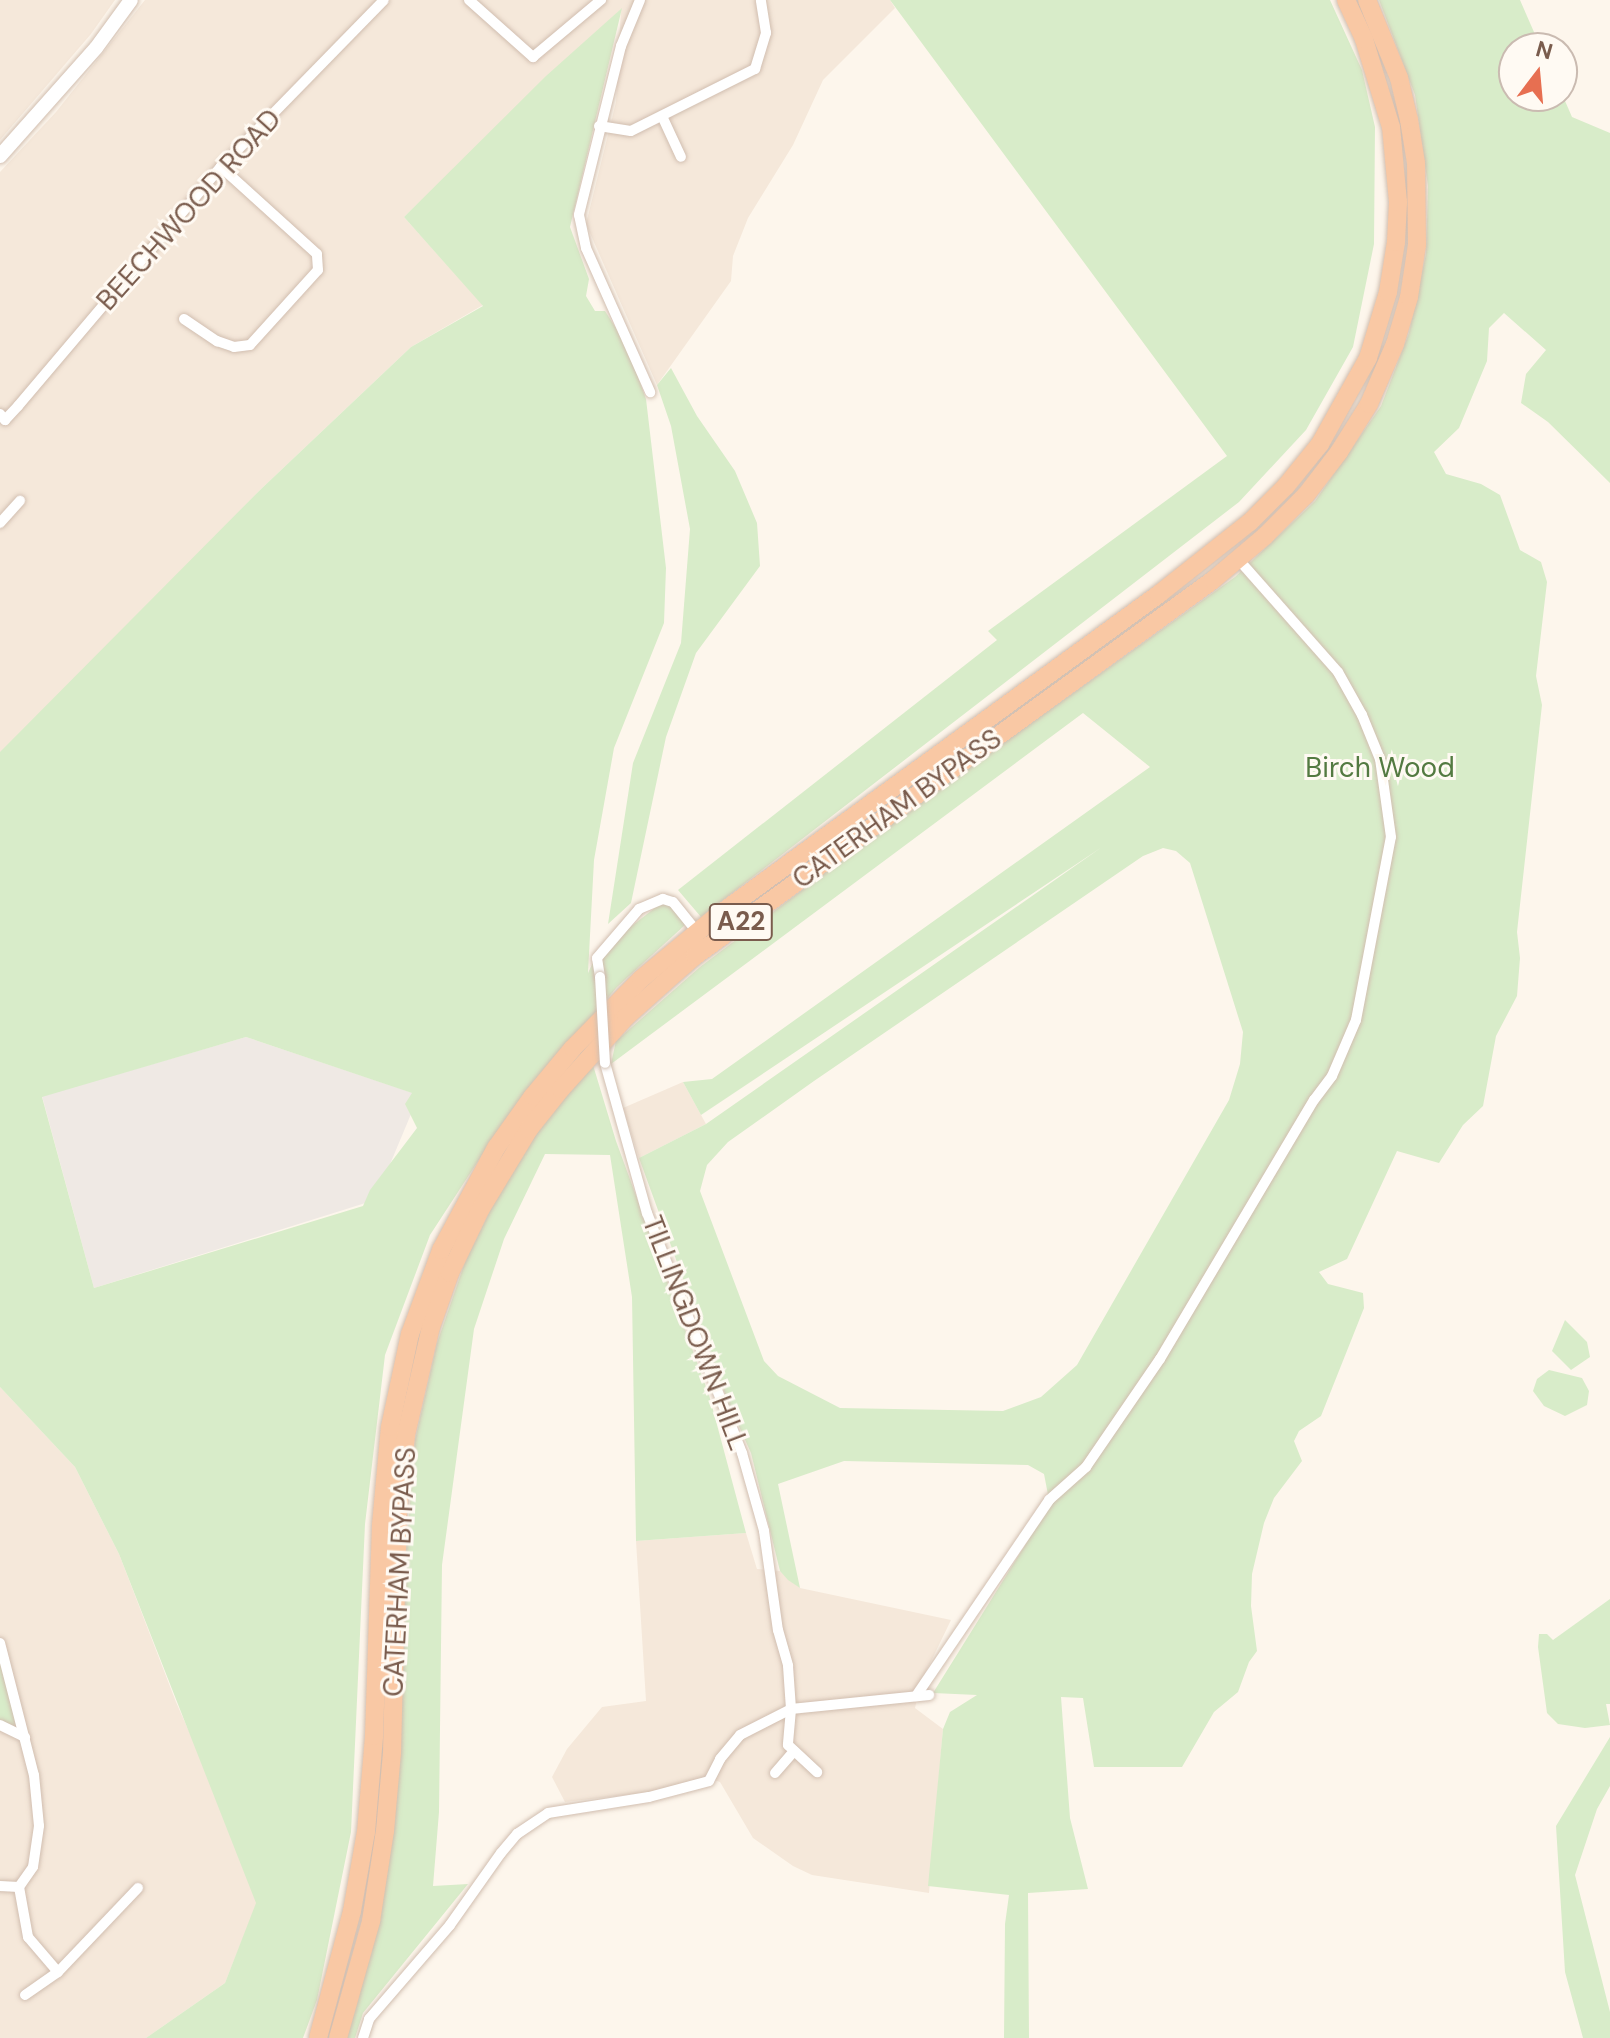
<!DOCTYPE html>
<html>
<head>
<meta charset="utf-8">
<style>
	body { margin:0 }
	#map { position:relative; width:1610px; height:2038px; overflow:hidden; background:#fdf6ec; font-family:"DM Sans",sans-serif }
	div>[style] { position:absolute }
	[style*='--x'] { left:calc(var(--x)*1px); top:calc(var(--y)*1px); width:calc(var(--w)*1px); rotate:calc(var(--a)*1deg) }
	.residential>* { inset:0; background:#f5e8da }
	.industrial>* { inset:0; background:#efe9e4 }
	.green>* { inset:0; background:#d8ecc9 }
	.roads { filter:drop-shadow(0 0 2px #d1beb0) drop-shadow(0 0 2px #d1beb0) }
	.minor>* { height:10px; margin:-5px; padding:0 5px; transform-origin:5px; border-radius:5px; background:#fff }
	.secondary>* { height:14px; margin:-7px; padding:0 7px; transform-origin:7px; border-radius:7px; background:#fff }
	.trunk>* { height:18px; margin:-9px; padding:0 9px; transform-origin:9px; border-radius:9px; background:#f9c8a4 }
	.bridges { filter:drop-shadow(0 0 2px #d1beb0) drop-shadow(0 0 2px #d1beb0) }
	.minor-bridge>* { height:10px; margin:-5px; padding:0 5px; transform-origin:5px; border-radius:5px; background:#fff }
	span { translate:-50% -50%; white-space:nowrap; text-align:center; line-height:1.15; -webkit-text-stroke:6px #fffaf3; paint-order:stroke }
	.shield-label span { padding:2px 6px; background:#fffaf3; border:2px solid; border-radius:6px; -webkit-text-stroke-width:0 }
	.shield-label { font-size:26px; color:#7a5c4d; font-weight:700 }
	.street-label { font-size:28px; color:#7a5c4d }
	.park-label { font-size:28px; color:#537a41 }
	.north { position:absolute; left:1498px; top:32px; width:80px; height:80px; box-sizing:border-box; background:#fffaf3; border:2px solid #cabbb1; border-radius:50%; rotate:16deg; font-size:22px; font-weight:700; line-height:32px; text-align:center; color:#7a5c4d }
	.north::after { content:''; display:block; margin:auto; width:28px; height:36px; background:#e76f51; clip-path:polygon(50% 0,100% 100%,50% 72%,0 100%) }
</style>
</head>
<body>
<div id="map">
	<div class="residential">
		<i style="clip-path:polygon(0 0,115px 0,91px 34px,0 140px)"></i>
		<i style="clip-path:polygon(145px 0,890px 0,895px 8px,823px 80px,793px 145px,748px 218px,733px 256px,731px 281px,657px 385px,586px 224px,616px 102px,621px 9px,404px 217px,483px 305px,411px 347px,260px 490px,0 759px,0 172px,56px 112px)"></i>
		<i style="clip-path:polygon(683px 1082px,706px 1124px,639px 1158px,623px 1108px)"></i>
		<i style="clip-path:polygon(0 1387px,75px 1467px,119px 1554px,176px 1702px,251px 1872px,257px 1903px,225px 1983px,146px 2038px,0 2038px)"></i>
		<i style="clip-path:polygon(746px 1533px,757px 1569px,780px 1571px,800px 1588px,951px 1620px,921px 1682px,915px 1708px,943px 1729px,929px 1893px,812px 1875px,793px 1866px,753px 1838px,720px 1782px,706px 1777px,650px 1792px,565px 1802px,552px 1777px,567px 1749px,602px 1707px,646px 1701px,636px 1541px)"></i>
	</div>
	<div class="industrial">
		<i style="clip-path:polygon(246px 1037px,419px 1095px,375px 1200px,94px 1288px,42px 1096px)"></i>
	</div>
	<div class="green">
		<i style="clip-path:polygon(890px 0,1330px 0,1362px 70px,1375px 127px,1374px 244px,1353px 347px,1306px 430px,1239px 502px,701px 917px,678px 890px,997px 640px,988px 631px,1227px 456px)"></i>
		<i style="clip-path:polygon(evenodd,1379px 0,1520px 0,1541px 48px,1514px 48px,1514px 96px,1562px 94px,1572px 117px,1610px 133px,1610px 483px,1548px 422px,1521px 403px,1526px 374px,1546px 350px,1504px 313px,1489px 328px,1487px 361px,1459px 428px,1434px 452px,1446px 474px,1481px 484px,1500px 495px,1520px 550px,1541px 562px,1547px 582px,1536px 676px,1542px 705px,1517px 932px,1520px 958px,1517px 996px,1496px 1036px,1483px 1106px,1463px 1125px,1439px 1163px,1397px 1151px,1347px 1259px,1319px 1272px,1328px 1284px,1363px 1293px,1364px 1308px,1321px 1416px,1299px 1431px,1294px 1441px,1302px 1461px,1274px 1498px,1264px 1523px,1252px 1574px,1251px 1606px,1257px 1651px,1249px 1662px,1238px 1692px,1214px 1712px,1182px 1767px,1094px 1767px,1083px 1698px,1061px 1697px,1070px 1818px,1088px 1889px,1028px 1893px,1029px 2038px,1004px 2038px,1005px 1924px,1009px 1895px,928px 1886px,943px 1729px,950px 1712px,977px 1695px,933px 1693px,1050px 1505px,1044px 1474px,1028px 1465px,844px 1461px,778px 1484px,800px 1588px,788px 1580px,780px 1571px,751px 1453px,728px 1402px,639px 1158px,706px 1124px,1102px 847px,701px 1115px,683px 1082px,712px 1079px,1150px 767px,1083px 713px,611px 1064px,616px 1041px,700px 967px,878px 833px,1235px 577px,1315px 501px,1381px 406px,1409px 333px,1426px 254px,1428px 186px,1415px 95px,1379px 0,1163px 848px,1176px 851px,1190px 863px,1243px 1032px,1240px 1064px,1229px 1100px,1077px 1365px,1041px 1397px,1003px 1411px,840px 1408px,778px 1376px,764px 1361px,700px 1191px,707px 1165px,728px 1142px,814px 1081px,1143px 856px,1163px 848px)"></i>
		<i style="clip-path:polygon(evenodd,622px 8px,570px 227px,589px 279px,586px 296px,595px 311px,605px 311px,626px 344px,646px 399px,666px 568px,664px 623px,614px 748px,594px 860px,588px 973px,598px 952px,660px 904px,673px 904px,685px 925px,617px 987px,499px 1129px,430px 1235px,385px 1355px,365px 1524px,351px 1832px,317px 2000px,303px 2038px,146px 2038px,225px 1983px,256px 1903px,119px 1554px,75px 1467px,0 1387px,0 752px,260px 490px,411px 347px,483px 306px,404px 217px,546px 76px,622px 8px,246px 1037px,412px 1093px,405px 1104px,417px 1128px,370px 1190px,363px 1206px,94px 1288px,42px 1097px,246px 1037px)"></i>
		<i style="clip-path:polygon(671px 368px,697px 416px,735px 471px,757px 523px,760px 566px,696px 653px,666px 737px,631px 903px,608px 924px,633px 763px,681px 643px,690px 529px,671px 426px,657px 385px)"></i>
		<i style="clip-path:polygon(593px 1065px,616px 1141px,709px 1395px,746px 1533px,636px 1541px,632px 1297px,610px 1155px,545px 1154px,504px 1239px,474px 1329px,442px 1565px,439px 1812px,433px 1886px,468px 1884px,363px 2013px,355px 2038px,346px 2038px,387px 1876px,398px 1769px,405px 1566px,415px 1440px,437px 1343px,465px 1262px,509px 1172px,563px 1097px)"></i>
		<i style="clip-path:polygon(1565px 1320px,1587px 1342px,1590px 1357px,1571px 1370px,1552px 1351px)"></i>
		<i style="clip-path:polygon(1549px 1370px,1582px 1378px,1589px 1391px,1587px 1405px,1565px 1416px,1544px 1406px,1533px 1391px,1537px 1379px)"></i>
		<i style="clip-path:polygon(1610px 1599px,1610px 1704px,1606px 1704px,1610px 1725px,1585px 1728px,1558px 1724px,1547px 1713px,1538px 1647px,1539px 1634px,1547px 1634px,1553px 1640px)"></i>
		<i style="clip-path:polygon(0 1643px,25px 1737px,0 1721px)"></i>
		<i style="clip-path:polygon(1610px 1737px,1610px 1786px,1597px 1809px,1575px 1875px,1610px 2012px,1610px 2038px,1583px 2038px,1565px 1972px,1556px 1826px)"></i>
	</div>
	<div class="roads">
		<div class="minor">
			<i style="--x:469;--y:0;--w:86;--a:41.7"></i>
			<i style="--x:533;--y:57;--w:89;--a:-40"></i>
			<i style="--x:640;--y:0;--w:50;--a:112.4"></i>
			<i style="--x:621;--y:46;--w:174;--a:104"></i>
			<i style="--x:579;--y:215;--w:34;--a:78"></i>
			<i style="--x:586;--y:248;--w:158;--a:66"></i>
			<i style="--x:662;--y:116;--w:45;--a:65.1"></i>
			<i style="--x:599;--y:126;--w:32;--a:9"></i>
			<i style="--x:631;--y:131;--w:139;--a:-26.6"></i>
			<i style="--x:755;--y:69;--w:38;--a:-73"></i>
			<i style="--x:766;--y:33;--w:33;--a:-99"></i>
			<i style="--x:184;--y:319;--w:40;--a:34"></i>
			<i style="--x:217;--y:341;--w:18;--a:19"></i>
			<i style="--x:234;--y:347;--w:16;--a:-7"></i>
			<i style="--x:250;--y:345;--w:101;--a:-47.8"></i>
			<i style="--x:318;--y:270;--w:16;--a:-94"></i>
			<i style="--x:317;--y:254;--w:130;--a:-137.8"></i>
			<i style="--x:0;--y:414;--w:8;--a:50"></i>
			<i style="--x:5;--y:420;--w:19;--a:-47"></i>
			<i style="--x:18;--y:406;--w:314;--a:-49.7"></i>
			<i style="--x:221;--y:167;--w:233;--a:-45.7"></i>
			<i style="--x:0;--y:523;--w:30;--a:-48"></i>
			<i style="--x:600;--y:977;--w:19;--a:-99"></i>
			<i style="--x:597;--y:958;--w:65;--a:-49.4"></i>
			<i style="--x:639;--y:909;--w:26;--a:-23"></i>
			<i style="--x:663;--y:899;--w:10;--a:17"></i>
			<i style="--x:673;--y:902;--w:38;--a:51"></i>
			<i style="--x:605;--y:1063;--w:156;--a:74.4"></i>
			<i style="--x:647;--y:1213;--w:258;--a:68.4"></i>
			<i style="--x:742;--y:1453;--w:81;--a:74.2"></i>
			<i style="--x:764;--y:1531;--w:100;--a:82"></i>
			<i style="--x:778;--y:1630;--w:37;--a:74"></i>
			<i style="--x:788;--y:1666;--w:43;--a:86"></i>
			<i style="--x:791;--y:1709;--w:36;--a:95"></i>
			<i style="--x:788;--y:1745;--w:40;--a:43"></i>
			<i style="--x:0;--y:1643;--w:136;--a:75.6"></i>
			<i style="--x:34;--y:1775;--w:51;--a:84.4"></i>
			<i style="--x:39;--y:1826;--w:41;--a:98.3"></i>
			<i style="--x:33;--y:1867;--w:24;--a:125"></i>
			<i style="--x:19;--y:1887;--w:19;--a:-177"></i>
			<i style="--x:916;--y:1696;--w:237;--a:-55.8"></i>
			<i style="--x:1049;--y:1500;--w:50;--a:-41.7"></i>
			<i style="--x:1086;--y:1467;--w:131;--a:-55.6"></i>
			<i style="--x:1160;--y:1359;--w:301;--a:-59.3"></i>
			<i style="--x:1314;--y:1100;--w:30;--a:-53"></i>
			<i style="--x:1332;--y:1076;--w:61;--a:-66.8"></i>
			<i style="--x:1356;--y:1020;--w:186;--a:-79.2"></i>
			<i style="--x:1391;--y:837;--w:79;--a:-98"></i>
			<i style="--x:1380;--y:759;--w:48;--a:-112.2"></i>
			<i style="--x:1362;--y:715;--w:49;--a:-119.2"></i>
			<i style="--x:1338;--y:672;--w:151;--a:-131.5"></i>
			<i style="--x:0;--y:1725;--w:28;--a:26"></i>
			<i style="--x:775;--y:1773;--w:29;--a:-49"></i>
			<i style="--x:19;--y:1887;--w:51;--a:79.8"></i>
			<i style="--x:28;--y:1937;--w:46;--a:49.4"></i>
			<i style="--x:25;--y:1995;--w:40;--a:-34.9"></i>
			<i style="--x:58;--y:1972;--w:116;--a:-46.4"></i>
			<i style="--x:363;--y:2038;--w:20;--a:-72"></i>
			<i style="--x:369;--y:2019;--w:124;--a:-49.2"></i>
			<i style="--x:450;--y:1925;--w:88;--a:-54.7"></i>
			<i style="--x:501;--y:1853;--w:25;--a:-50"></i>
			<i style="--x:517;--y:1834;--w:37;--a:-34"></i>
			<i style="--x:548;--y:1813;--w:102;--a:-9"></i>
			<i style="--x:649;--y:1797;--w:62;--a:-14.9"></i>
			<i style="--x:709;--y:1781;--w:25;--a:-63"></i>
			<i style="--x:720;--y:1759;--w:31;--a:-50"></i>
			<i style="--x:740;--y:1735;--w:57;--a:-27"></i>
			<i style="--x:791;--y:1709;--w:139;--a:-5.8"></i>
		</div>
		<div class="secondary">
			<i style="--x:0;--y:156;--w:144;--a:-48.4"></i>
			<i style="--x:96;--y:48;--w:59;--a:-53.9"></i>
		</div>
		<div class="trunk">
			<i style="--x:318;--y:2038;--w:131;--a:-75"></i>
			<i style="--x:352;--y:1911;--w:80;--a:-80"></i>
			<i style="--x:366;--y:1832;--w:96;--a:-85.2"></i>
			<i style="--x:374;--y:1736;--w:211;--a:-88.1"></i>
			<i style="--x:381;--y:1525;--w:98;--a:-84.8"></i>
			<i style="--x:390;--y:1427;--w:95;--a:-77.9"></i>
			<i style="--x:410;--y:1334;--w:90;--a:-69.7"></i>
			<i style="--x:441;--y:1250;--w:116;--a:-61.7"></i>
			<i style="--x:496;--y:1148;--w:64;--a:-54.6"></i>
			<i style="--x:533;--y:1096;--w:62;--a:-50.2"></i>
			<i style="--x:573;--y:1048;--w:97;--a:-45.4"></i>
			<i style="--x:641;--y:979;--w:99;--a:-39.7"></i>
			<i style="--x:717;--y:916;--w:547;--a:-36.07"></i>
			<i style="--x:1159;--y:594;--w:116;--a:-38.4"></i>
			<i style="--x:1250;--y:522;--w:51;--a:-45"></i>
			<i style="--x:1286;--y:486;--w:54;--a:-51"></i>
			<i style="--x:1320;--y:444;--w:98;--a:-60.8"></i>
			<i style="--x:1368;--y:358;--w:69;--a:-73.1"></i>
			<i style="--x:1388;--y:292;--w:51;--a:-80.9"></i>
			<i style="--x:1396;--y:242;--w:40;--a:-87.1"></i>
			<i style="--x:1398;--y:202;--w:75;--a:-95.3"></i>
			<i style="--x:1391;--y:127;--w:92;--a:-107.1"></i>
			<i style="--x:1364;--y:39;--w:43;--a:-114.8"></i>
			<i style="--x:338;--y:2038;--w:122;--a:-74.2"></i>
			<i style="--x:371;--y:1921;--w:91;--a:-81.2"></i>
			<i style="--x:385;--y:1831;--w:78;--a:-84.9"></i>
			<i style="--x:392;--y:1753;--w:244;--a:-88.6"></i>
			<i style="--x:398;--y:1509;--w:74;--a:-83.8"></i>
			<i style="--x:406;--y:1435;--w:111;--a:-77"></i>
			<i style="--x:431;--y:1327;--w:57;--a:-70.6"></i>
			<i style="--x:450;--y:1273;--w:70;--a:-64.5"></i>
			<i style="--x:480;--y:1210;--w:95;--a:-58.8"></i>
			<i style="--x:529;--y:1129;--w:51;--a:-51.3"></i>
			<i style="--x:561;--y:1089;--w:97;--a:-47.9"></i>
			<i style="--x:626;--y:1017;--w:51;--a:-41.8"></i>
			<i style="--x:664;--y:983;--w:41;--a:-41.1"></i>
			<i style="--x:695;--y:956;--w:640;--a:-35.97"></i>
			<i style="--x:1213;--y:580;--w:68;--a:-40.2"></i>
			<i style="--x:1265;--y:536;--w:58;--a:-45"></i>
			<i style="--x:1306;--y:495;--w:54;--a:-52.5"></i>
			<i style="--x:1339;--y:452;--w:57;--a:-58"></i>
			<i style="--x:1369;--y:404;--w:65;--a:-66.6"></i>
			<i style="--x:1395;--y:344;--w:49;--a:-73.4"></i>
			<i style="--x:1409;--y:297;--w:53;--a:-81.3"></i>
			<i style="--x:1417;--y:245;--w:82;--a:-90.7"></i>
			<i style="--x:1416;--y:163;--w:44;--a:-99.2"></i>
			<i style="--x:1409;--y:120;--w:43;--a:-103.4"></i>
			<i style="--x:1399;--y:78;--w:84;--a:-112.3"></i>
		</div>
	</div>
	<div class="bridges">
		<div class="minor-bridge">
			<i style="--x:600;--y:977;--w:86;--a:86.7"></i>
		</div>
	</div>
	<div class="shield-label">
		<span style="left:741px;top:922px">A22</span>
	</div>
	<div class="street-label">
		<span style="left:189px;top:210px;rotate:-48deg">BEECHWOOD ROAD</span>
		<span style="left:897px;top:809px;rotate:-36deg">CATERHAM BYPASS</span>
		<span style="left:695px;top:1333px;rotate:69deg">TILLINGDOWN HILL</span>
		<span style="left:400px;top:1572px;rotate:-87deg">CATERHAM BYPASS</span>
	</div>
	<div class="park-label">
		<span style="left:1380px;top:768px">Birch Wood</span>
	</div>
	<div class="north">N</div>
</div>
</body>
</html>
